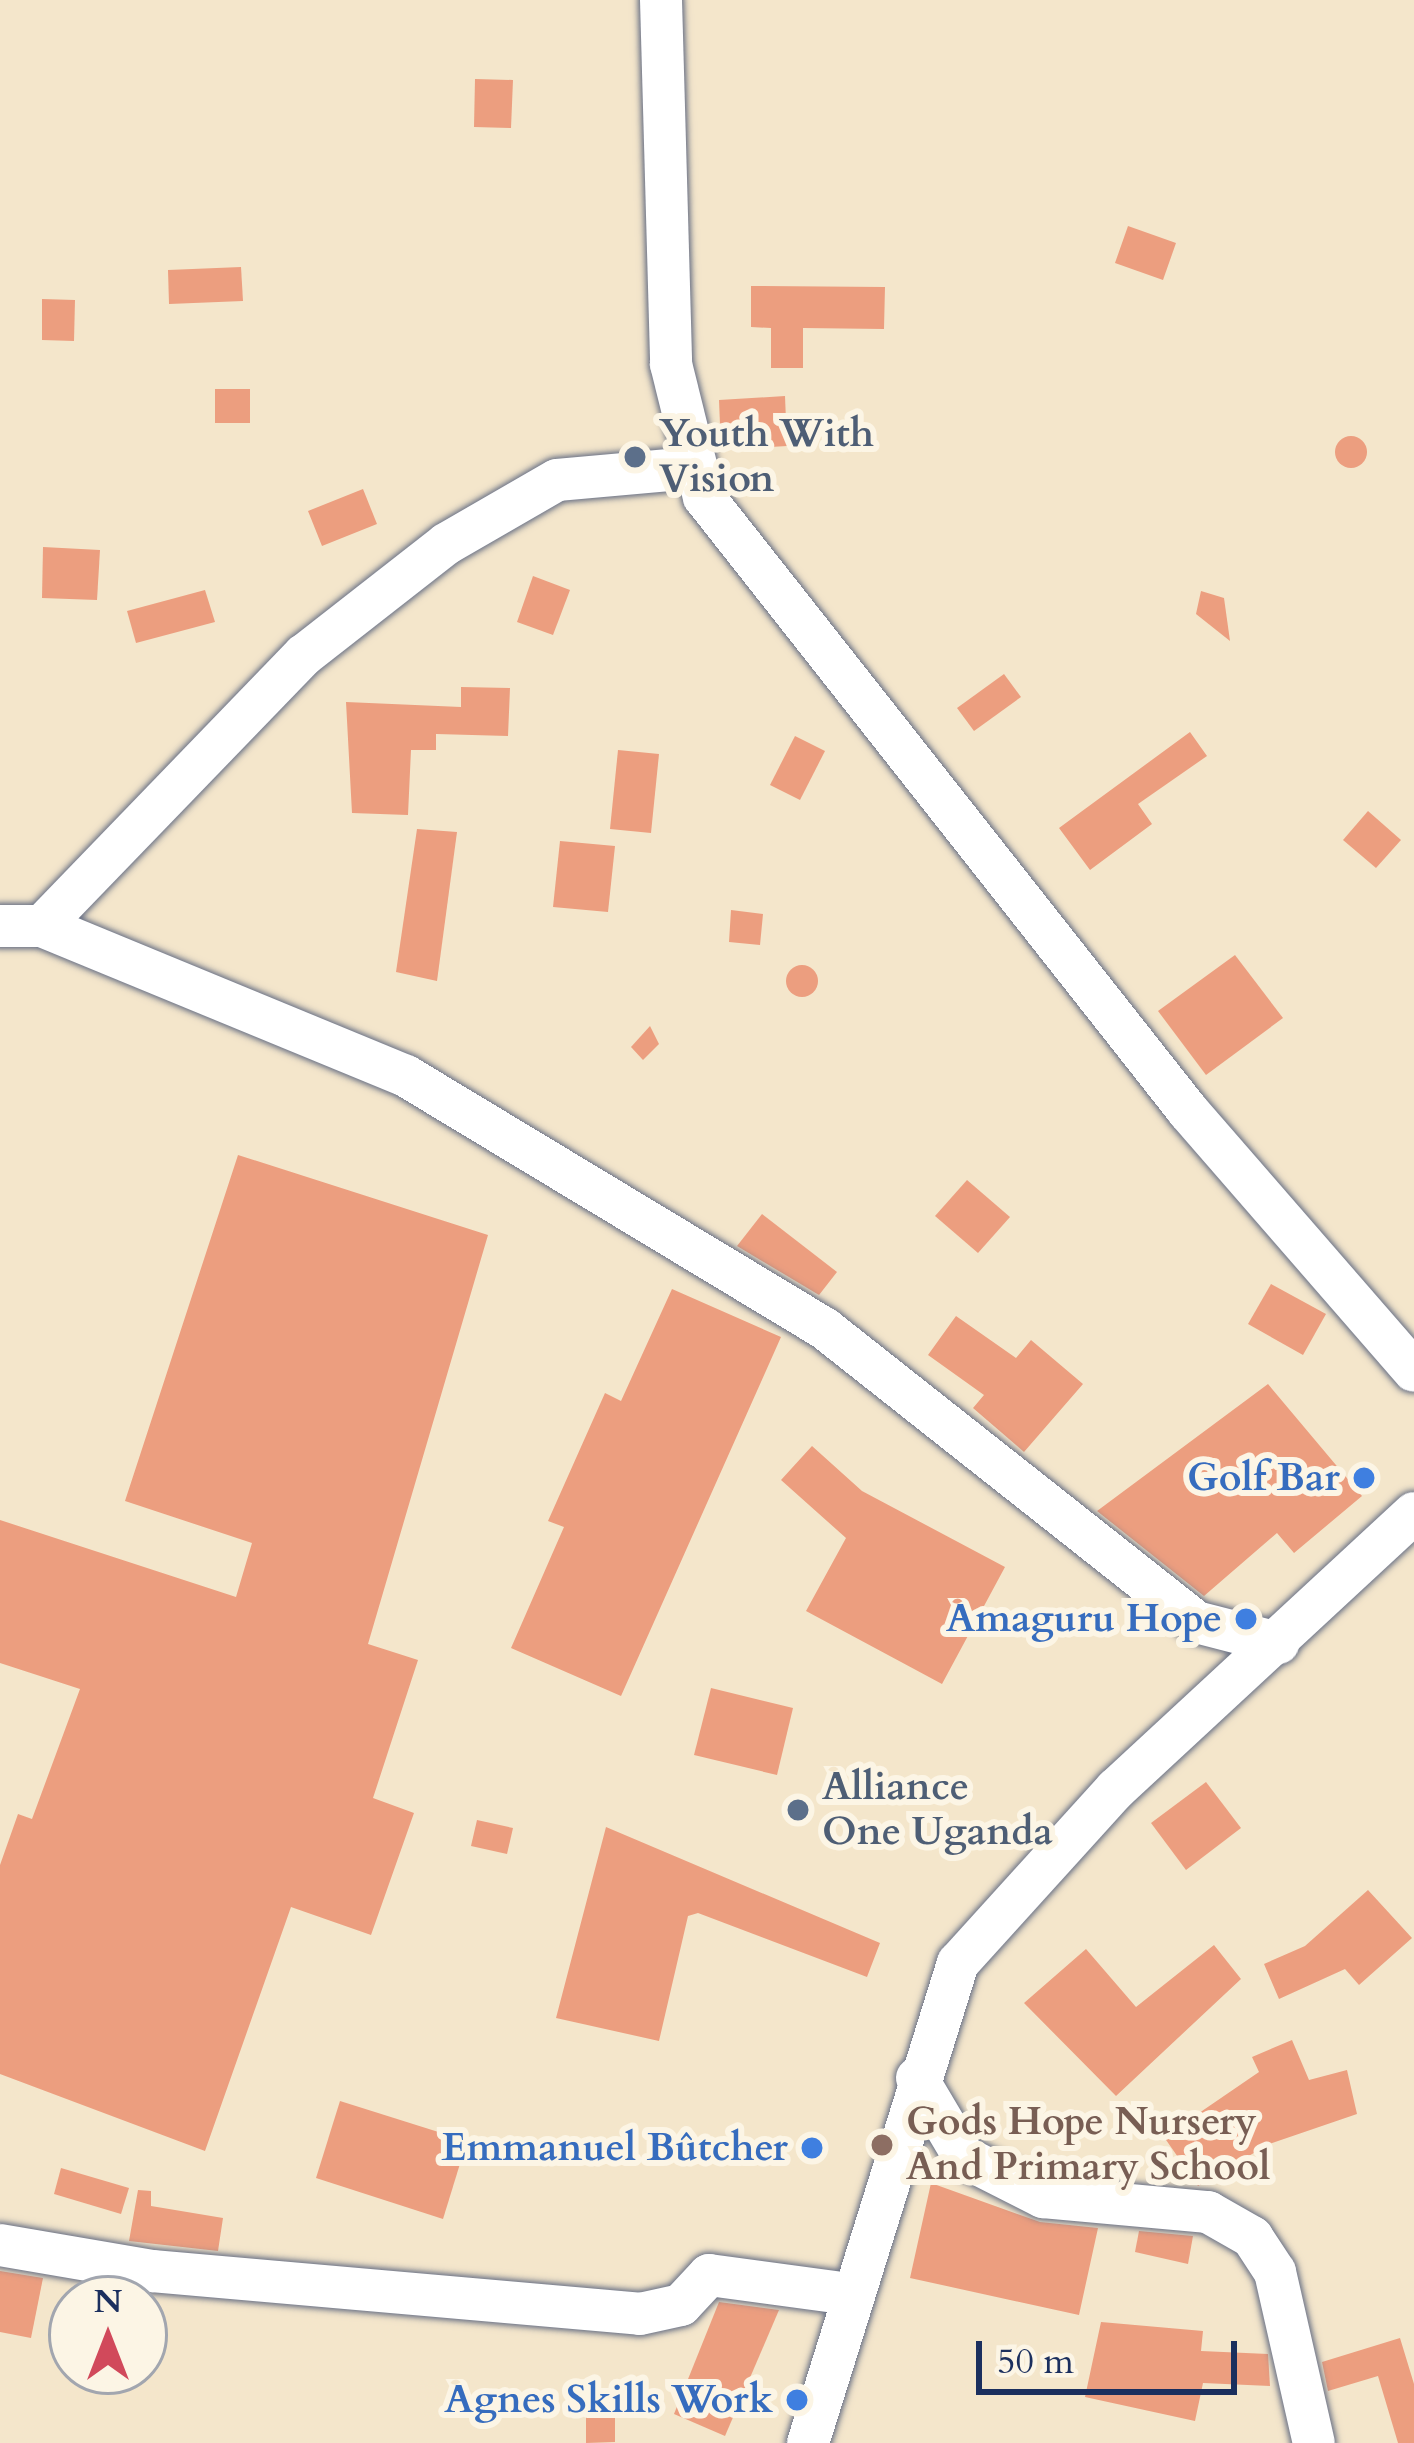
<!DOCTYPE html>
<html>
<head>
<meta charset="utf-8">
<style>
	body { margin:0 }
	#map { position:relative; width:1414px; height:2443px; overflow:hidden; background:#f4e6cb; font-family:Cardo,serif }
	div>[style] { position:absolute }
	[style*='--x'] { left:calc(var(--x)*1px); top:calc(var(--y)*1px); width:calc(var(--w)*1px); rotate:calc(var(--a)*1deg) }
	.building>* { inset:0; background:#ec9e7f }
	.round { border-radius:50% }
	.roads { filter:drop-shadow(0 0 3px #676f84) drop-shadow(0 0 3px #676f84) }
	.minor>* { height:42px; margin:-21px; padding:0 21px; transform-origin:21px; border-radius:21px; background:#fff }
	.dots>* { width:33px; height:33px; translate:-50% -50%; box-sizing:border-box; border:6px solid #fcf5e5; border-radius:50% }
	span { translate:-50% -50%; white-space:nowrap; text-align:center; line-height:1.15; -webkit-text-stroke:12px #fcf5e5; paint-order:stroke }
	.service-label { font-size:39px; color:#4e5e75; font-weight:700 }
	.left { translate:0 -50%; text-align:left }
	.shop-label { font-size:39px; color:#366cbe; font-weight:700 }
	.right { translate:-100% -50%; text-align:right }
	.education-label { font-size:39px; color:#785e54; font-weight:700 }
	.north { position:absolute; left:48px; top:2275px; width:120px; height:120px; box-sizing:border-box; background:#fcf5e5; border:3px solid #a2a6af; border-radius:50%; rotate:0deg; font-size:33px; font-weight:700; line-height:48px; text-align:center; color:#1b2f5e }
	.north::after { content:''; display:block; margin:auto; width:42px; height:54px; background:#d1495b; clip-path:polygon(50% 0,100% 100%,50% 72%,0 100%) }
	.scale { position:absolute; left:976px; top:2341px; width:261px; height:54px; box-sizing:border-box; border:6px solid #1b2f5e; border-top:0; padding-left:15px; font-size:36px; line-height:42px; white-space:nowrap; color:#1b2f5e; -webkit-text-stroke:9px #fcf5e5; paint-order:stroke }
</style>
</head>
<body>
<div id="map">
	<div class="building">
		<i style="clip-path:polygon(475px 79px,513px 80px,511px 128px,474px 127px)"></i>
		<i style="clip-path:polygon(1128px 226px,1176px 243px,1163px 280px,1115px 263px)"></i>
		<i style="clip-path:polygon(241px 267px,243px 301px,169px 304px,168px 270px)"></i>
		<i style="clip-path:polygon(751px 286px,885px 287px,884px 329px,803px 328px,803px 368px,771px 368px,771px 328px,751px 327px)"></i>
		<i style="clip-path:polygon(42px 299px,75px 300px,74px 341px,42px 340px)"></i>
		<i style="clip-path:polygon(215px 389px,250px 389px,250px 423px,215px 423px)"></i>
		<i style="clip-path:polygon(785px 396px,787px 446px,721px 450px,719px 400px)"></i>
		<i class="round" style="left:1335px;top:436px;width:32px;height:32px"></i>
		<i style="clip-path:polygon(363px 489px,377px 524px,322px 546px,308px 511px)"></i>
		<i style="clip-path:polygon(43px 547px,100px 550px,97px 600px,42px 598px)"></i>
		<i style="clip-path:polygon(533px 576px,570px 590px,553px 635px,517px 622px)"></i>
		<i style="clip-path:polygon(205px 590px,215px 622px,136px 643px,127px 611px)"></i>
		<i style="clip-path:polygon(1201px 591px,1224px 598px,1230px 641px,1196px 614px)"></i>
		<i style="clip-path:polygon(1004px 674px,1021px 697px,974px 731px,957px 708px)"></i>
		<i style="clip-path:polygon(461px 687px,510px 688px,508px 736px,436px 734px,436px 750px,411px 750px,408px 815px,352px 813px,346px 702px,461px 707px)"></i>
		<i style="clip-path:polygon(1190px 732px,1207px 756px,1138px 804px,1152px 824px,1090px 870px,1059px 828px)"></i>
		<i style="clip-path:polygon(795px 736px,825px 751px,800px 800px,770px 785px)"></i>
		<i style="clip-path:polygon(618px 750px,659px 754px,651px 833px,610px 829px)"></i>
		<i style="clip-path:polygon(1368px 811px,1401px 840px,1376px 868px,1343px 840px)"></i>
		<i style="clip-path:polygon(417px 829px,457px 832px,437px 981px,396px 972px)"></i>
		<i style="clip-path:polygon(560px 841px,615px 846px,608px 912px,553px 907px)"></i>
		<i style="clip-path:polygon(731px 910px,763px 914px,760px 945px,729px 942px)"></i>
		<i style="clip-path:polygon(1235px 955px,1283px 1018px,1206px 1075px,1158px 1011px)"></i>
		<i class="round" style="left:786px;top:965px;width:32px;height:32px"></i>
		<i style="clip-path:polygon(650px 1026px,659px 1044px,643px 1060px,631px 1047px)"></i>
		<i style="clip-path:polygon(238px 1155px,488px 1235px,368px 1644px,418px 1660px,373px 1798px,414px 1813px,371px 1935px,291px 1907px,205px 2151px,0 2074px,0 1865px,18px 1814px,32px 1819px,80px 1689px,0 1663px,0 1520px,236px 1597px,252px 1543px,125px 1501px)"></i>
		<i style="clip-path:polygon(967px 1180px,1010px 1217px,978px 1253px,935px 1216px)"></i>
		<i style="clip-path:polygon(762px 1214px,837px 1272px,819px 1295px,737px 1246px)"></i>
		<i style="clip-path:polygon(1271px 1284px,1326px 1314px,1303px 1355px,1248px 1324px)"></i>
		<i style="clip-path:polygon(672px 1289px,781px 1337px,621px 1696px,511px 1648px,564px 1527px,548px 1521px,605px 1393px,621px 1401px)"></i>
		<i style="clip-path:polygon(956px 1316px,1016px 1358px,1031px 1340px,1083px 1384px,1024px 1452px,973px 1408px,984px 1395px,928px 1355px)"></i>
		<i style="clip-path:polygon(1268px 1384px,1362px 1496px,1294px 1553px,1277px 1533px,1204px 1596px,1097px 1511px)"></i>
		<i style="clip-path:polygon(812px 1446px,862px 1491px,1005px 1567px,942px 1684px,806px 1611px,846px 1538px,781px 1480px)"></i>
		<i style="clip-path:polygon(711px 1688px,793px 1708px,777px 1775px,694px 1755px)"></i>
		<i style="clip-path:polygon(1206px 1782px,1241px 1828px,1186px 1870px,1151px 1823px)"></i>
		<i style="clip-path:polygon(477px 1820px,513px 1828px,507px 1854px,471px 1846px)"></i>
		<i style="clip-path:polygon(606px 1827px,880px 1943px,867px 1977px,698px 1913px,688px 1916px,659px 2041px,556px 2018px)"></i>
		<i style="clip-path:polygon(1368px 1890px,1412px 1938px,1359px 1985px,1345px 1969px,1279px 1999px,1264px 1964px,1305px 1946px)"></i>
		<i style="clip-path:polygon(1214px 1945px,1241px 1979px,1116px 2096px,1024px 2003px,1086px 1949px,1136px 2007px)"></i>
		<i style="clip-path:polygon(1292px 2040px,1309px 2080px,1347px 2070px,1357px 2114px,1269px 2144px,1198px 2186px,1164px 2137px,1259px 2072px,1252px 2057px)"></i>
		<i style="clip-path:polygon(340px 2101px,467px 2141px,443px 2219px,316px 2178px)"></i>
		<i style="clip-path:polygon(61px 2168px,129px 2188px,121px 2214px,54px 2194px)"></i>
		<i style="clip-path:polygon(931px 2183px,1040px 2222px,1098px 2228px,1079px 2315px,910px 2278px)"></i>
		<i style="clip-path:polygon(138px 2190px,151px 2191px,151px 2206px,223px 2218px,218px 2251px,129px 2241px)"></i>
		<i style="clip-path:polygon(1139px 2231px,1193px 2236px,1188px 2264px,1135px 2252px)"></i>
		<i style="clip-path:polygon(0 2271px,43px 2278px,31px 2338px,0 2332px)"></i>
		<i style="clip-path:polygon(719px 2302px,779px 2310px,725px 2436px,674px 2414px)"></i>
		<i style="clip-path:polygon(1101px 2322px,1203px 2331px,1201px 2351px,1268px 2354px,1270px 2386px,1203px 2383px,1195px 2421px,1085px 2397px)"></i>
		<i style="clip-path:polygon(1400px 2338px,1414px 2384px,1414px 2443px,1398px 2443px,1378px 2376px,1328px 2391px,1322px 2362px)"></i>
		<i style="clip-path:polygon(615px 2401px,615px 2442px,586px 2443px,586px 2402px)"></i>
	</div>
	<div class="roads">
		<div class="minor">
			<i style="--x:661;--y:0;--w:364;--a:88.4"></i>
			<i style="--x:671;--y:364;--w:137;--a:76.1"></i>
			<i style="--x:704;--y:497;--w:782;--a:51.75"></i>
			<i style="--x:1188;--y:1111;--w:344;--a:49"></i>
			<i style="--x:0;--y:926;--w:42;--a:0"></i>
			<i style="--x:42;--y:926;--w:377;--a:-46"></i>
			<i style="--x:304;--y:655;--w:180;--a:-38"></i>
			<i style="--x:446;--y:544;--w:128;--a:-30"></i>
			<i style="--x:557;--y:480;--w:135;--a:-5.1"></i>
			<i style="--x:42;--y:926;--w:394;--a:22.4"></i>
			<i style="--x:406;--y:1076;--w:488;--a:31.1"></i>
			<i style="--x:824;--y:1328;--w:474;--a:38.3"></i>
			<i style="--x:1196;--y:1622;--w:85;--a:14.4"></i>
			<i style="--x:917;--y:2078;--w:92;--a:59.3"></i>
			<i style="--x:964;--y:2157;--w:89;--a:26.9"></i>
			<i style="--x:1043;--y:2197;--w:166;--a:5.2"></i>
			<i style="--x:1208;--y:2212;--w:51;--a:29.6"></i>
			<i style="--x:1252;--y:2237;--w:42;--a:56.7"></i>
			<i style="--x:1275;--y:2272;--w:175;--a:77.2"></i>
			<i style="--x:0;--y:2245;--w:154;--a:9.7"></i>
			<i style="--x:152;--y:2271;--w:490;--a:5"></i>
			<i style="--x:640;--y:2314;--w:42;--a:-12.4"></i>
			<i style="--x:681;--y:2305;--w:41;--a:-47"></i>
			<i style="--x:709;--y:2275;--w:142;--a:7.7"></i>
			<i style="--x:808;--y:2443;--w:503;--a:-72.65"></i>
			<i style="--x:958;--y:1963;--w:235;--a:-47.8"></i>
			<i style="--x:1116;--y:1789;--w:406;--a:-42.8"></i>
		</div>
	</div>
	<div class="dots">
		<i style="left:635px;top:457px;background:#5c6f8a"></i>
		<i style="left:1364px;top:1478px;background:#3f7fe0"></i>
		<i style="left:1246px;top:1619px;background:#3f7fe0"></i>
		<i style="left:798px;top:1810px;background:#5c6f8a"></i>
		<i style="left:882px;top:2145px;background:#8d6e63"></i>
		<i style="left:812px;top:2148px;background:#3f7fe0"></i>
		<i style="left:797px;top:2400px;background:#3f7fe0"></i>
	</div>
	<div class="service-label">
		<span class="left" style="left:659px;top:457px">Youth With<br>Vision</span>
		<span class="left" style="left:822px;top:1810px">Alliance<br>One Uganda</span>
	</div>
	<div class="shop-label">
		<span class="right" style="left:1340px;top:1478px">Golf Bar</span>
		<span class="right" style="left:1222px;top:1619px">Amaguru Hope</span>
		<span class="right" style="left:788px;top:2148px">Emmanuel Bûtcher</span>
		<span class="right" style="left:773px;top:2400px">Agnes Skills Work</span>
	</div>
	<div class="education-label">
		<span class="left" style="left:906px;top:2145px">Gods Hope Nursery<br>And Primary School</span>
	</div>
	<div class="north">N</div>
	<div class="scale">50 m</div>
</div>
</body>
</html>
